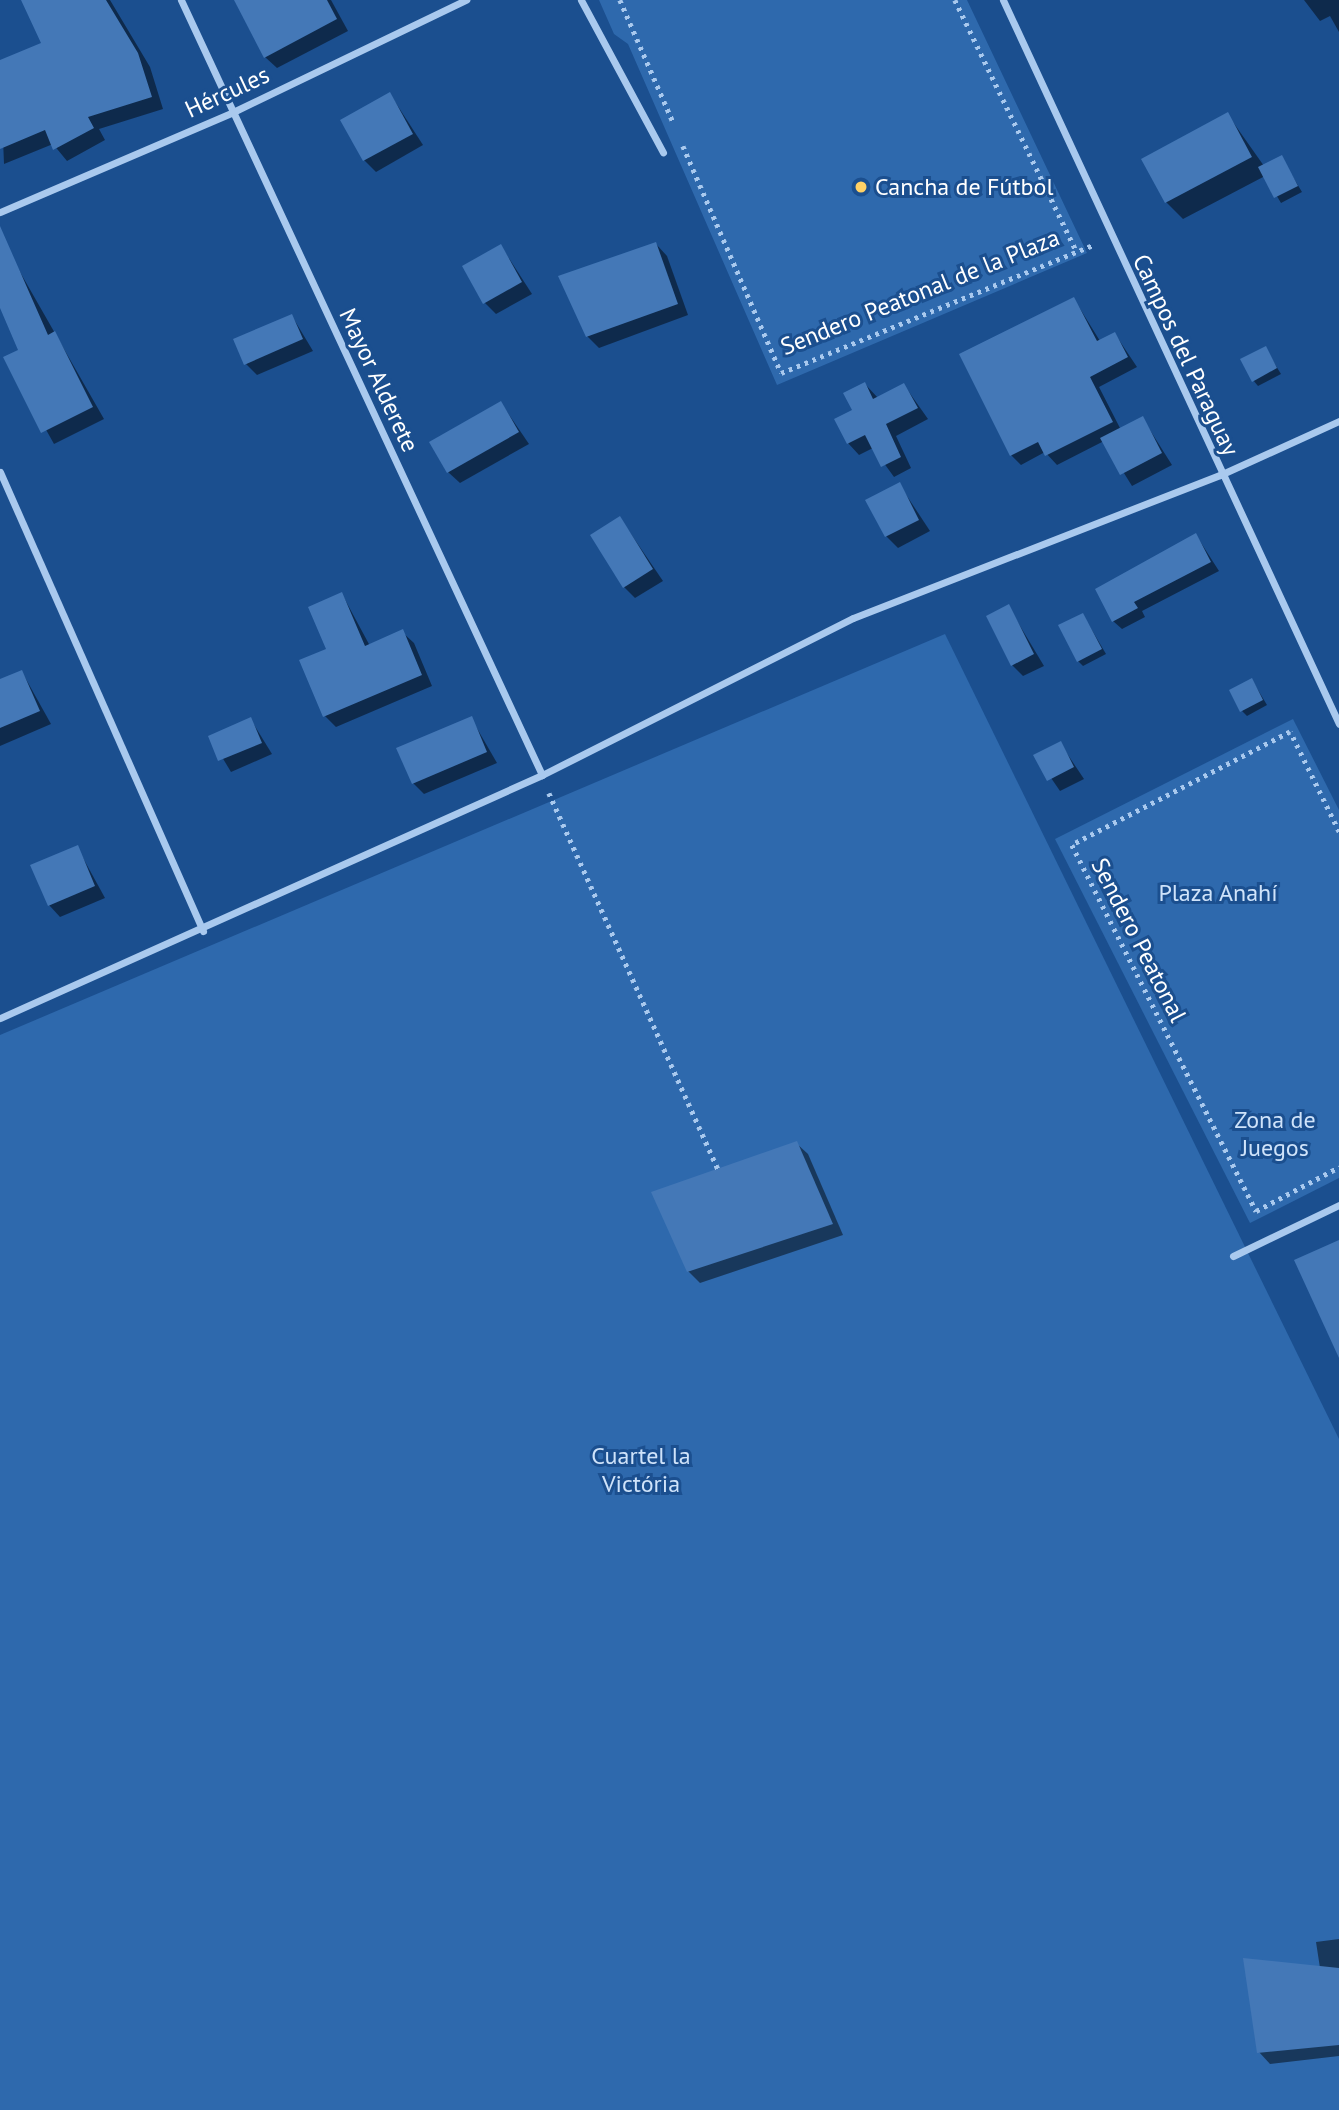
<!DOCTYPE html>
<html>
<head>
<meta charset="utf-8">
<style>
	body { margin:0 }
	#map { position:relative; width:1339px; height:2110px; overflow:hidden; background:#1b4f8f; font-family:"PT Sans",sans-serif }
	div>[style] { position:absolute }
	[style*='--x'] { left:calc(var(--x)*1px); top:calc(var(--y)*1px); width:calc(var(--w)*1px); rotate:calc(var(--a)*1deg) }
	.green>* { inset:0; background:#2e69ad }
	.shadow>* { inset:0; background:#0007 }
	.building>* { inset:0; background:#4478b7 }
	.path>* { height:4.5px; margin-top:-2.25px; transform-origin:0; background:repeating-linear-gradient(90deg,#a9c9ee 0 3.5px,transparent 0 8.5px) }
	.minor>* { height:7px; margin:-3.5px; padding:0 3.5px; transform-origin:3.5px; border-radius:3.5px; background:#a9c9ee }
	.dots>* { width:19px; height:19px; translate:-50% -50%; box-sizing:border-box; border:4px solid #1b4f8f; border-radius:50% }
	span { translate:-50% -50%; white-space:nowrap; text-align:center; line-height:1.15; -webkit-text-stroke:6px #1b4f8f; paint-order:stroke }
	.street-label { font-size:24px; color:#fff }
	.poi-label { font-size:24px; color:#fff }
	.left { translate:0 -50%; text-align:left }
	.park-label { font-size:24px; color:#cfe3fa }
</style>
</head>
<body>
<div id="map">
	<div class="green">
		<i style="clip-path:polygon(599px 0,967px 0,1087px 253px,777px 385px,628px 44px,614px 34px)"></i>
		<i style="clip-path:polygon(945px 634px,1339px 1439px,1339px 2110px,0 2110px,0 1035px)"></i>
		<i style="clip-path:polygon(1293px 719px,1339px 810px,1339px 1178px,1250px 1223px,1055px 839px)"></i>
	</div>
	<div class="shadow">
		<i style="clip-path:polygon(22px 0,110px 0,150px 67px,163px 109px,99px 129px,105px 140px,67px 161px,53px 144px,4px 164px,0 65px,43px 44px)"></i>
		<i style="clip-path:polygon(252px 0,331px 0,348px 31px,277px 68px,265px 57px)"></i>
		<i style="clip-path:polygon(1304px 0,1339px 0,1339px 32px,1330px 16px,1320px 21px)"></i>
		<i style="clip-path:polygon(390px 94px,423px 145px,376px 172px,364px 160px)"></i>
		<i style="clip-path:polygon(1228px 115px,1264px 166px,1281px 157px,1302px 192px,1281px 203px,1265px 176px,1183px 219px,1166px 202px)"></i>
		<i style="clip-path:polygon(656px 244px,667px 256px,688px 315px,599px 348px,587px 336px)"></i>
		<i style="clip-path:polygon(501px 246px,532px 294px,496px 314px,485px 303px)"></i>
		<i style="clip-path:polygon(16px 265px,104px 419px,54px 444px,6px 358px,20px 351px,0 303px,0 272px)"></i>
		<i style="clip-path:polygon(1074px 299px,1100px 341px,1115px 334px,1137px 367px,1099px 387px,1121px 430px,1143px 419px,1172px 465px,1132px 486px,1104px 441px,1057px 465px,1045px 452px,1021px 465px,1011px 455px)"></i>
		<i style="clip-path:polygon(292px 316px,313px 351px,257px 375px,246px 364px)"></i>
		<i style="clip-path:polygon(1265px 348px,1281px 374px,1258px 386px,1253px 380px)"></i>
		<i style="clip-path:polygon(865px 384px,878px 398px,904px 385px,928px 419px,896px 436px,911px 468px,894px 477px,873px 448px,859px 455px,848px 443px)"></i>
		<i style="clip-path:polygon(501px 403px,529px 444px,460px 483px,448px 472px)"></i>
		<i style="clip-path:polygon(899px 484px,930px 531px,898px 548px,886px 536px)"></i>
		<i style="clip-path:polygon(620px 518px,663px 581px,635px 598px,624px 587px)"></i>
		<i style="clip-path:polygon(1196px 535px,1219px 571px,1142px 611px,1145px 617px,1122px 629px,1113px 621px)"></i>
		<i style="clip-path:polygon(342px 594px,370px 646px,402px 632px,414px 643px,432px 686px,336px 727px,325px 716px,329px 650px)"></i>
		<i style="clip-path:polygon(1008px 606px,1044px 666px,1023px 676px,1012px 665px)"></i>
		<i style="clip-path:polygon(1083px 615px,1106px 654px,1083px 666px,1078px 661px)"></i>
		<i style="clip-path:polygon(22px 672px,51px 724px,0 746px,0 681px)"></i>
		<i style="clip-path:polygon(1252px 680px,1267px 705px,1247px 716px,1242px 711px)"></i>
		<i style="clip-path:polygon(471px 718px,497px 763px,424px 794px,413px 783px)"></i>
		<i style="clip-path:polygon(251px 720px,272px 754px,231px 772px,210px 737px)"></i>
		<i style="clip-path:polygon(1060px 743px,1084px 779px,1060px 791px,1036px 756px)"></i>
		<i style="clip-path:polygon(77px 847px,105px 898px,60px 917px,49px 905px)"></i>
		<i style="clip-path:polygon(796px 1143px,808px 1154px,843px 1235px,700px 1283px,688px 1271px)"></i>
		<i style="clip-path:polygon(1339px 1939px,1339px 2056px,1270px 2064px,1259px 2052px,1320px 1968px,1316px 1942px)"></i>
	</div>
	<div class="building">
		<i style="clip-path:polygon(21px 0,106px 0,138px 53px,152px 97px,88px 117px,94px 128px,53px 150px,45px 130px,0 149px,0 60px,41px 43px)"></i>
		<i style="clip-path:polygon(234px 0,327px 0,337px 19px,264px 58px)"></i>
		<i style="clip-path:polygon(390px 92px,413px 134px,363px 161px,340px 120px)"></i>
		<i style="clip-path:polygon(1228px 112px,1252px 157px,1165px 203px,1141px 159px)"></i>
		<i style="clip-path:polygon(1282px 155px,1298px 186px,1274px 198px,1258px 167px)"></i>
		<i style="clip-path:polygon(0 226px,48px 335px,55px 331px,93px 407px,41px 433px,3px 357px,18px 350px,0 308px)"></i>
		<i style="clip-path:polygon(656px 242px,678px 304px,586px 337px,558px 276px)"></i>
		<i style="clip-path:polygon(501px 244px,522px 282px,483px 304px,462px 266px)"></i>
		<i style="clip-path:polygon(1074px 297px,1097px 341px,1115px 332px,1128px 357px,1090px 377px,1113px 422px,1045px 456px,1038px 442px,1010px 456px,959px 354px)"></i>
		<i style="clip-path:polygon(292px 314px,303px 339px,244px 365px,233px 339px)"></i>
		<i style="clip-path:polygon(1266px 346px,1277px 368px,1252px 382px,1240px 359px)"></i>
		<i style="clip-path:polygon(865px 382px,873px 399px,904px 383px,918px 408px,886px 424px,901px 457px,881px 467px,865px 435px,847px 444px,834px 419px,852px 410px,843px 393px)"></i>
		<i style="clip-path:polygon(501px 401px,519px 432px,447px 473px,429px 442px)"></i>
		<i style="clip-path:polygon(1143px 416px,1162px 453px,1120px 475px,1100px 438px)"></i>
		<i style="clip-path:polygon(900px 482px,919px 520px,885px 537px,865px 500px)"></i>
		<i style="clip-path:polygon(620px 516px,653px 569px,623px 588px,590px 535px)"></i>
		<i style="clip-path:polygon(1196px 533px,1211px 562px,1134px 602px,1138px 608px,1112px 622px,1095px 589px)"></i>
		<i style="clip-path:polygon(342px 592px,365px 646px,403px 629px,422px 675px,323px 717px,299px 660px,326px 649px,308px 607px)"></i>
		<i style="clip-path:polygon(1009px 604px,1034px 654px,1011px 666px,986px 616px)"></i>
		<i style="clip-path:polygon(1083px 613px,1102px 649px,1077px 662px,1058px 625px)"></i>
		<i style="clip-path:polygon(22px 670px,40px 711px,0 728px,0 679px)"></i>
		<i style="clip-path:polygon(1252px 678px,1263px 700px,1240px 712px,1229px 690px)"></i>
		<i style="clip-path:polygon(472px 716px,487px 752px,412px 784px,396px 748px)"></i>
		<i style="clip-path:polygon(251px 717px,262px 743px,218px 761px,208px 736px)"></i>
		<i style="clip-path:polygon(1061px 741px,1074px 767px,1047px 781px,1033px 755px)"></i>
		<i style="clip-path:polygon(78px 845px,95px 886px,48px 906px,30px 865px)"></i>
		<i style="clip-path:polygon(797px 1141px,833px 1224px,687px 1272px,651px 1192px)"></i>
		<i style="clip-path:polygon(1339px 1240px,1339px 1358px,1294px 1260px)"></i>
		<i style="clip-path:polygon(1243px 1958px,1339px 1968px,1339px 2045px,1257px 2053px)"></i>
	</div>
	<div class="path">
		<i style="--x:620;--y:0;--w:133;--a:66.5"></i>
		<i style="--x:955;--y:0;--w:276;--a:64.2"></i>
		<i style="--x:683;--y:146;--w:247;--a:66.6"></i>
		<i style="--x:781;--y:373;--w:339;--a:-22.3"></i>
		<i style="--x:549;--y:793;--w:412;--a:65.8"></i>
		<i style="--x:1339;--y:832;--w:111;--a:-116.1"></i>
		<i style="--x:1290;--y:732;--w:246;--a:152.6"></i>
		<i style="--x:1072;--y:845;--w:410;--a:63.3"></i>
		<i style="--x:1256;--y:1211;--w:94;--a:-27.9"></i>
	</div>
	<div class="minor">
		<i style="--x:181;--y:0;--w:855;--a:65.02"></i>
		<i style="--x:581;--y:0;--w:173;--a:61.7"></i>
		<i style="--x:1003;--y:0;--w:798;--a:65.1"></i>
		<i style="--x:0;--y:212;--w:254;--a:-23.2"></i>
		<i style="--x:233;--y:112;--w:259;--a:-25.7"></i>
		<i style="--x:0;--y:472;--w:502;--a:66.14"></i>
		<i style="--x:0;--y:1018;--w:594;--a:-24.15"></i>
		<i style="--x:542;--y:775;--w:348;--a:-26.8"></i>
		<i style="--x:853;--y:618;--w:394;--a:-21.3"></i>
		<i style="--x:1220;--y:475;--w:131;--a:-24.4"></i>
		<i style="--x:1233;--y:1256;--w:118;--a:-25.7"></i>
	</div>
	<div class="dots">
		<i style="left:861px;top:187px;background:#ffd166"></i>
	</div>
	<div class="street-label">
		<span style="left:227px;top:92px;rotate:-25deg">Hércules</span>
		<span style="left:920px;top:292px;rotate:-22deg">Sendero Peatonal de la Plaza</span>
		<span style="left:1186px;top:355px;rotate:65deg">Campos del Paraguay</span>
		<span style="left:379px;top:380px;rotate:65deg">Mayor Alderete</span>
		<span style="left:1139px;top:940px;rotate:63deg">Sendero Peatonal</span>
	</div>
	<div class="poi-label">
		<span class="left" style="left:875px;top:187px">Cancha de Fútbol</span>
	</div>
	<div class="park-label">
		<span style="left:1218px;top:893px">Plaza Anahí</span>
		<span style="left:1275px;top:1134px">Zona de<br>Juegos</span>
		<span style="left:641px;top:1470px">Cuartel la<br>Victória</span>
	</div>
</div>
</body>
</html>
